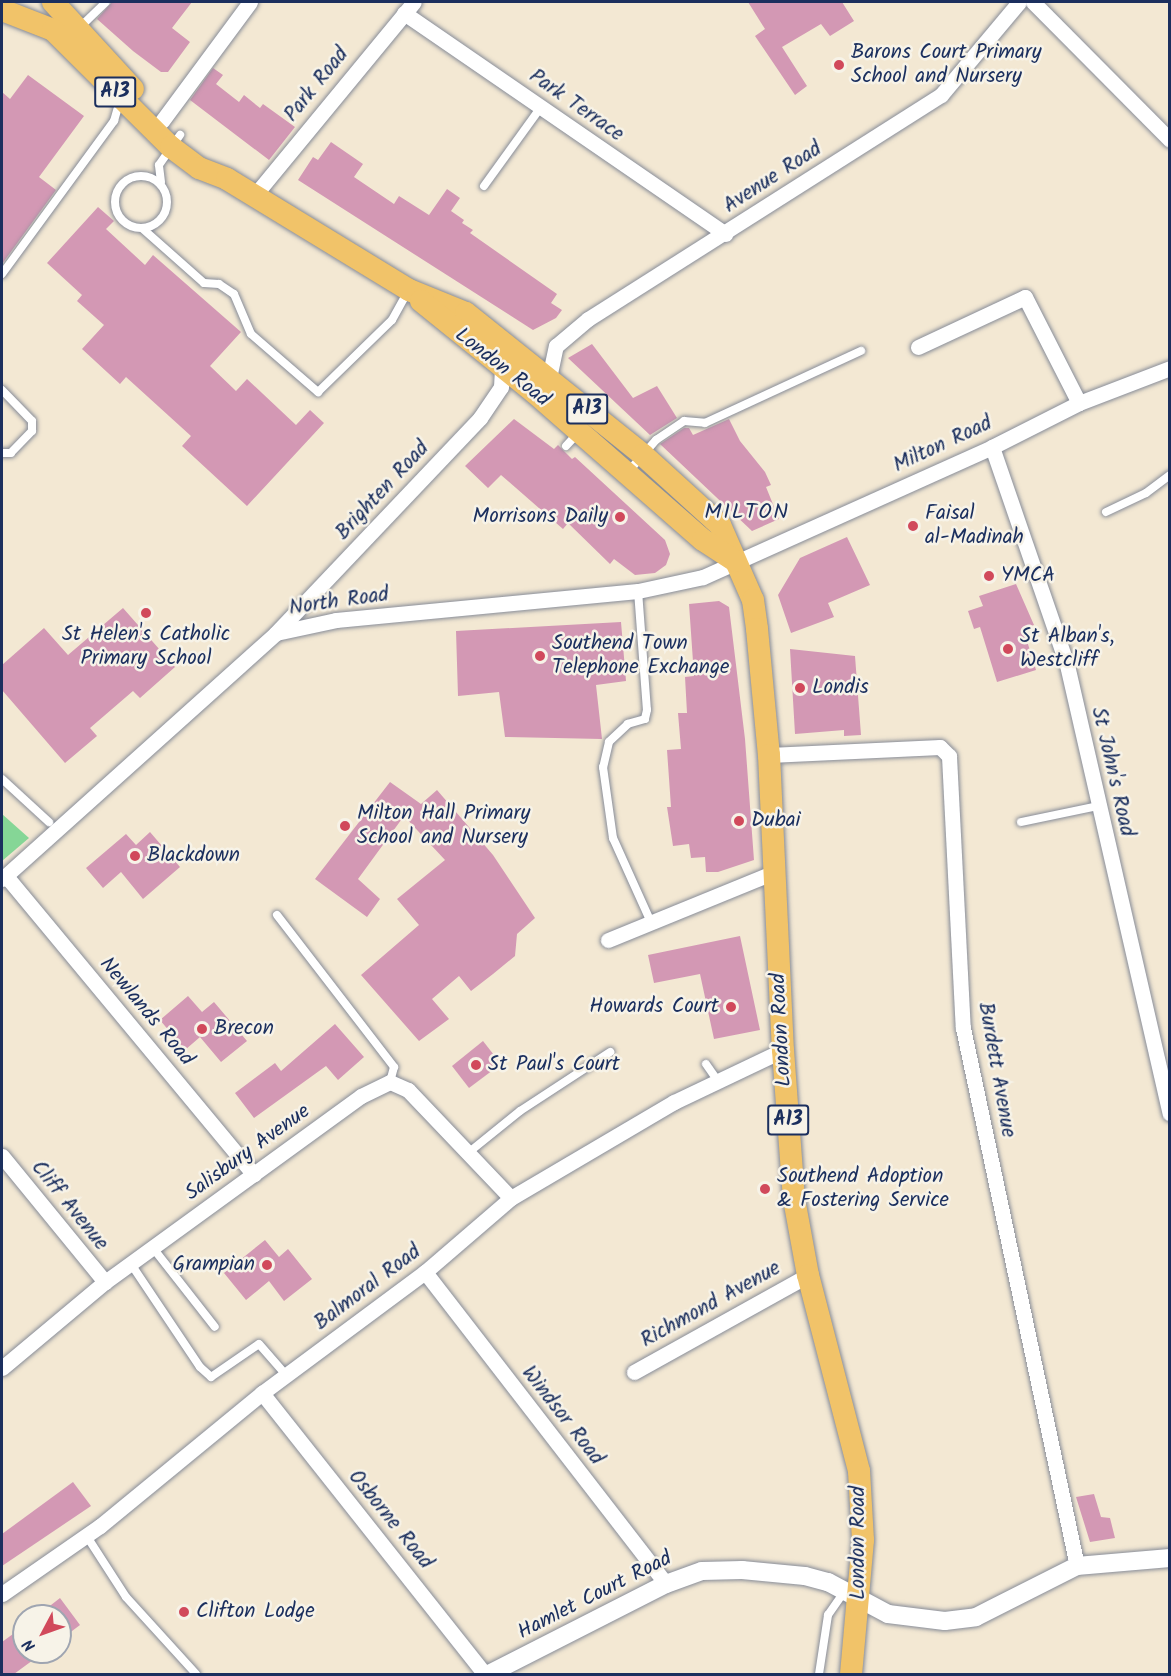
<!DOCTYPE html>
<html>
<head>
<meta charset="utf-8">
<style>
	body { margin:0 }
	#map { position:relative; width:1171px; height:1676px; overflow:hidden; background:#f3e8d3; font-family:Kalam,sans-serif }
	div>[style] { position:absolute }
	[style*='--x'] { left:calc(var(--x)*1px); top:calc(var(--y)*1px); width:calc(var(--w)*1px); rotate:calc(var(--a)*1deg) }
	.green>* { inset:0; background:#85d696 }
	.building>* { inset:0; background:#d398b4 }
	.roads { filter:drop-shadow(0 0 2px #878c98) drop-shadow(0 0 2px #878c98) }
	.service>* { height:8px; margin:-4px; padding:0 4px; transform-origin:4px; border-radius:4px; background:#fff }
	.service>.ring { margin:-4px; padding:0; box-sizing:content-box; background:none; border:8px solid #fff; border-radius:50% }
	.minor>* { height:15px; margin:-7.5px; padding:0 7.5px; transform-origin:7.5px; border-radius:7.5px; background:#fff }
	.tertiary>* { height:18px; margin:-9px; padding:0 9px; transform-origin:9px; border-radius:9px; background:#fff }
	.primary>* { height:22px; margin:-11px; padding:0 11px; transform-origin:11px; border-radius:11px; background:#f1c369 }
	.dots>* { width:16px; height:16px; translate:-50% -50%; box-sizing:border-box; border:3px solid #f7f3e8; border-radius:50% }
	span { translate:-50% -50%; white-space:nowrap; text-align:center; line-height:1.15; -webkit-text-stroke:5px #f7f3e8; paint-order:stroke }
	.shield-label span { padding:2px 4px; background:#f7f3e8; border:2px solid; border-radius:4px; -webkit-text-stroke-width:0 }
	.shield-label { font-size:20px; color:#1b2f5e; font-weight:700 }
	.poi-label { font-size:21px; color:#1b2f5e }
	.left { translate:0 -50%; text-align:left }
	.right { translate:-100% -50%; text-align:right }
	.street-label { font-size:21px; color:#1b2f5e }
	.neighbourhood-label { font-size:22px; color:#1b2f5e; letter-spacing:1.5px }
	.frame { position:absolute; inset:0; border:3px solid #1b2f5e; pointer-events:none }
	.north { position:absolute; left:12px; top:1604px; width:60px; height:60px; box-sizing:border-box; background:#f7f3e8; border:2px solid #9fa5b1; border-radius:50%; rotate:229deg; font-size:16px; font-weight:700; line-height:24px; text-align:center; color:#1b2f5e }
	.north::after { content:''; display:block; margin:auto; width:21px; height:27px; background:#d1495b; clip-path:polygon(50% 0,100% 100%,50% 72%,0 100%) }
</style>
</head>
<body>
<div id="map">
	<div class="green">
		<i style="clip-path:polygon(2px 814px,29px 838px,2px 861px)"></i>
	</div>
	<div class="building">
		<i style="clip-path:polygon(112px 2px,192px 2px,172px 28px,190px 42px,168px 72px,161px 72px,133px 51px,97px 19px)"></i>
		<i style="clip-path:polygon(748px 2px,842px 2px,854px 21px,830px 36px,821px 24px,782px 47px,807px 86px,795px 95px,755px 36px,765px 29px)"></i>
		<i style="clip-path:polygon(213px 68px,223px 75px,216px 84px,239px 102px,244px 95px,260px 108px,263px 104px,295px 127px,269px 160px,190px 100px)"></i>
		<i style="clip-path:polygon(28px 75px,84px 116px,39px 177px,56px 190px,2px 264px,2px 92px,10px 99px)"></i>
		<i style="clip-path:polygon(331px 142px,363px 164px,354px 177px,394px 204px,399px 196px,429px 215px,447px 189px,460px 198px,451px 211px,464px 220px,462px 223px,473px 230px,470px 233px,557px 294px,551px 303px,562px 310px,556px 318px,533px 330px,298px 180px,313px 157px,318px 160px)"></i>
		<i style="clip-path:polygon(98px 207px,114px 221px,106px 229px,145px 265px,153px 255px,241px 332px,210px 366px,236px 391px,247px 379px,296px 425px,310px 410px,324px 423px,247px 506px,182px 446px,191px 436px,126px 377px,120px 384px,82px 349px,104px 325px,77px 301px,82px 295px,47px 263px)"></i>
		<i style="clip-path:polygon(592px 344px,633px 398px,657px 386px,677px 418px,650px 435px,568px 358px)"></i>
		<i style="clip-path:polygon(514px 419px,554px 449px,558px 445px,572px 459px,575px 457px,665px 540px,670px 554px,666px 565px,655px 573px,635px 575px,614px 559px,610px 564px,568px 523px,563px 529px,501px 475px,488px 488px,465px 466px)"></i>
		<i style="clip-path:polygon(729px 419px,740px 441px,765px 472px,771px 485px,766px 487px,779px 519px,752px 531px,660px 444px,684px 428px,689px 428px,693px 435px)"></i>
		<i style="clip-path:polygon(847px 537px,870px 585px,828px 603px,834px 617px,791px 633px,778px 595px,800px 558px)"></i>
		<i style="clip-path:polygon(1016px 584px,1034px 625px,1023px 628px,1036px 670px,997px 682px,980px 627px,974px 629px,968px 611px,983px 606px,979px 596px)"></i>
		<i style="clip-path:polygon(719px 601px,729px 607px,745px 739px,754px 860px,718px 872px,706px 872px,705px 857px,691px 858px,689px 844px,673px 846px,667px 807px,671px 807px,667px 750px,681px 749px,678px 713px,687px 713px,685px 677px,694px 676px,689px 604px)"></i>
		<i style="clip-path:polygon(123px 608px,175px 667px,140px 698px,133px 691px,90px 728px,97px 736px,65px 763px,2px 690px,2px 665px,44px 628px,68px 655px)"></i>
		<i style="clip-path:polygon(621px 622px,626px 681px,596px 685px,602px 739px,505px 737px,499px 692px,458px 696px,456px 631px)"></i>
		<i style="clip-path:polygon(790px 649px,855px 656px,861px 735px,844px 736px,844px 730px,795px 734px)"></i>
		<i style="clip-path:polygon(390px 782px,421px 804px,437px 790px,493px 855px,535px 918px,517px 934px,515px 956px,493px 974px,471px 991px,459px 976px,432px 999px,449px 1019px,419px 1041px,361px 975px,419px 925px,397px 899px,445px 860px,404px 816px,358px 879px,380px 899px,367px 917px,315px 879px)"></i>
		<i style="clip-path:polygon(150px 832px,180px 867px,143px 899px,121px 872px,103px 888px,86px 868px,126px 834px,136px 845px)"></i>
		<i style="clip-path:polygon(740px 936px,760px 1030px,714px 1039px,700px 974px,654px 983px,648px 955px)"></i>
		<i style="clip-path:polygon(188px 996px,202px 1012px,214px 1002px,247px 1041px,221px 1062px,200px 1037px,185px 1050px,160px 1020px)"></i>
		<i style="clip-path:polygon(335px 1024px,364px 1057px,338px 1080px,326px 1066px,254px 1118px,235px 1093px,275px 1063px,281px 1071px)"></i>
		<i style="clip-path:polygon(483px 1041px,501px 1064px,469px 1088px,452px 1066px)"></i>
		<i style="clip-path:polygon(265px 1240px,279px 1257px,288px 1249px,312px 1279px,284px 1301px,269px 1281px,246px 1300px,224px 1273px)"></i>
		<i style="clip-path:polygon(73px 1482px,91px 1506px,2px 1566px,2px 1534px)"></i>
		<i style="clip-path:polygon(1094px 1494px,1101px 1517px,1110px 1518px,1115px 1538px,1090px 1542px,1076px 1497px)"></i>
		<i style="clip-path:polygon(60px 1598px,80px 1625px,60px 1640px,60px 1616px,37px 1616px)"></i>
		<i style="clip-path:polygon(24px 1626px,24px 1652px,44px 1652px,14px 1674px,2px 1674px,2px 1642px)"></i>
	</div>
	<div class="roads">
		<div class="service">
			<i style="--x:79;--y:28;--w:37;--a:-44"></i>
			<i class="ring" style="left:115px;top:176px;width:44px;height:44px"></i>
			<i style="--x:161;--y:182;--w:17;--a:-97"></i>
			<i style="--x:159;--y:165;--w:37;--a:-55"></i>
			<i style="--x:484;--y:186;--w:97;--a:-54.2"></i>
			<i style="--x:143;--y:229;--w:81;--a:41.5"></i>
			<i style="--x:204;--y:283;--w:15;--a:4"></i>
			<i style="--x:219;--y:284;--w:18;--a:34"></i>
			<i style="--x:234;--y:294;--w:43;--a:67"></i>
			<i style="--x:251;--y:334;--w:89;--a:40.9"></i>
			<i style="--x:318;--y:392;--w:103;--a:-44.2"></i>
			<i style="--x:392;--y:320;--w:33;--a:-61"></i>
			<i style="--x:2;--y:274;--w:190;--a:-53.8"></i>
			<i style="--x:114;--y:121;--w:22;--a:-74"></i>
			<i style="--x:2;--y:390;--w:43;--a:45.9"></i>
			<i style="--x:32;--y:421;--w:10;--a:90"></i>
			<i style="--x:32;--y:431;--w:30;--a:134"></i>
			<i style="--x:11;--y:453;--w:9;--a:180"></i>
			<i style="--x:566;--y:446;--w:16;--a:-47"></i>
			<i style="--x:628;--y:472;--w:43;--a:-48.8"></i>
			<i style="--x:656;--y:440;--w:34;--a:-34"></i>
			<i style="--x:684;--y:421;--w:21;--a:5"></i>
			<i style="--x:705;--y:423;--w:172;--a:-24.8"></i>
			<i style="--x:1106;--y:512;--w:44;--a:-25.4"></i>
			<i style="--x:1146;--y:493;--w:30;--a:-37"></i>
			<i style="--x:638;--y:591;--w:119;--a:85.7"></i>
			<i style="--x:647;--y:710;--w:9;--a:103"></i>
			<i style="--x:645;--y:719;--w:18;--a:164"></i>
			<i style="--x:628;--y:724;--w:26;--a:137"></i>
			<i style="--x:609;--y:742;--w:26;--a:103"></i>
			<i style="--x:603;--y:767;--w:72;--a:82"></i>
			<i style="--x:613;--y:838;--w:90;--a:65.7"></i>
			<i style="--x:2;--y:779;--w:64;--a:42.5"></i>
			<i style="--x:1021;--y:822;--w:79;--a:-11.7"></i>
			<i style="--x:277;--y:915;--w:192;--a:52.4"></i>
			<i style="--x:394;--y:1067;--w:16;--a:105"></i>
			<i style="--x:706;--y:1064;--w:21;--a:55"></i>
			<i style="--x:468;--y:1153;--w:67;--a:-38.9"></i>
			<i style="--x:520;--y:1111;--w:108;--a:-33.2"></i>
			<i style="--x:153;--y:1248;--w:100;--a:51.9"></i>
			<i style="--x:131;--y:1264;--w:124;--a:56.2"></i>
			<i style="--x:200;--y:1367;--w:15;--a:42"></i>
			<i style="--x:211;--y:1377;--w:58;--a:-34.5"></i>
			<i style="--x:259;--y:1344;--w:41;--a:48.9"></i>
			<i style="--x:86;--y:1535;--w:74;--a:57.2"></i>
			<i style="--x:126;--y:1597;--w:104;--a:47.7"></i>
			<i style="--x:819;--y:1674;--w:60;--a:-81.3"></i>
			<i style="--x:828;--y:1615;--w:28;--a:-55"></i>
		</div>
		<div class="minor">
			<i style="--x:1033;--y:2;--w:194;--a:45.2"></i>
			<i style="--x:404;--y:13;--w:390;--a:34.5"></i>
			<i style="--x:162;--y:121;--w:148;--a:-53.5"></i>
			<i style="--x:254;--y:196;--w:251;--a:-50.5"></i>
			<i style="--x:918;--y:347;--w:118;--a:-25"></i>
			<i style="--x:1025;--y:297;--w:119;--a:63"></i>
			<i style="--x:549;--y:378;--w:33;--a:-78"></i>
			<i style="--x:556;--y:346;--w:42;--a:-40.2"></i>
			<i style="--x:588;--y:319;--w:418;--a:-32.4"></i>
			<i style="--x:941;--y:95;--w:121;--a:-50"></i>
			<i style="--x:992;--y:447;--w:231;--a:71"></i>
			<i style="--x:1067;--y:665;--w:460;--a:77.1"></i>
			<i style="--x:276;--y:633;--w:296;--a:-46.5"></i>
			<i style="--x:480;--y:418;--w:37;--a:-56"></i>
			<i style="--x:501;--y:387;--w:20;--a:-87"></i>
			<i style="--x:769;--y:755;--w:171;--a:-2.7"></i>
			<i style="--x:940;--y:747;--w:13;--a:45"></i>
			<i style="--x:949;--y:756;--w:272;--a:87.1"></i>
			<i style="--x:963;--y:1028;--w:550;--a:78.04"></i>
			<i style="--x:6;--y:876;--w:388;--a:50.3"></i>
			<i style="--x:2;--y:879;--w:368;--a:-41.9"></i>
			<i style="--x:276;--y:633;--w:61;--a:-12.2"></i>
			<i style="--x:336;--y:620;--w:303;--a:-5.5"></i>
			<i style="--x:638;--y:591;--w:66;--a:-12.2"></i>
			<i style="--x:703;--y:577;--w:317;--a:-24.2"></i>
			<i style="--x:992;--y:447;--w:97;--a:-26.8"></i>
			<i style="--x:1079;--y:403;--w:97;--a:-21"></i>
			<i style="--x:608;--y:940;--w:180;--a:-22.2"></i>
			<i style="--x:2;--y:1156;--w:163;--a:50.7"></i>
			<i style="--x:425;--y:1272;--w:394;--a:52.3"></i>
			<i style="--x:2;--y:1368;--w:134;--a:-39.9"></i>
			<i style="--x:105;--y:1282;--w:316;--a:-36"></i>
			<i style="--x:361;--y:1096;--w:32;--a:-26"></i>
			<i style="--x:390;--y:1082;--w:20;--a:24"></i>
			<i style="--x:408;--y:1090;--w:149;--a:46.4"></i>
			<i style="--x:634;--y:1372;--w:199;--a:-29.1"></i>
			<i style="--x:262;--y:1393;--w:359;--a:51.6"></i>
			<i style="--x:2;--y:1594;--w:119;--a:-34.8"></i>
			<i style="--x:100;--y:1526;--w:210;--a:-39.4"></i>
			<i style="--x:262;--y:1393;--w:203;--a:-36.6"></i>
			<i style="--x:425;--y:1272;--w:113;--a:-40.7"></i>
			<i style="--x:511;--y:1198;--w:189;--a:-30.5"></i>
			<i style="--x:674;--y:1102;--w:121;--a:-25.5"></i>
		</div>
		<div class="tertiary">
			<i style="--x:489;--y:1674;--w:199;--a:-27"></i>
			<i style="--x:666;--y:1584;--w:38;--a:-20"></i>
			<i style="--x:702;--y:1571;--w:40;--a:-1.4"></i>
			<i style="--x:742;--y:1570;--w:63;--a:5.4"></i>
			<i style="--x:805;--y:1576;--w:24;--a:15"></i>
			<i style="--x:828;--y:1582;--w:68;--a:28.1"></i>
			<i style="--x:888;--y:1614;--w:57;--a:7"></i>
			<i style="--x:945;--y:1621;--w:31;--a:-7"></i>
			<i style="--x:976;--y:1617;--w:113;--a:-26.8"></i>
			<i style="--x:1077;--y:1566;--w:93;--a:-4.9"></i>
		</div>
		<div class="primary">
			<i style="--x:53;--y:2;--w:118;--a:47.4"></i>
			<i style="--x:2;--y:10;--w:55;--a:21.4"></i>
			<i style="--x:53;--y:30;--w:166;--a:44.8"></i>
			<i style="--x:171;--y:147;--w:35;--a:37"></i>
			<i style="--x:199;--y:168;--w:30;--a:21"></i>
			<i style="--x:227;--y:179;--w:213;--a:31.4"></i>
			<i style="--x:409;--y:290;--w:61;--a:22"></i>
			<i style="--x:466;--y:313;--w:227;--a:38.7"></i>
			<i style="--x:643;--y:455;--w:104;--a:42.3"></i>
			<i style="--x:720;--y:525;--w:82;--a:66.3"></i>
			<i style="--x:753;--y:600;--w:29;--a:82"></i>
			<i style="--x:757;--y:629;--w:127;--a:84.6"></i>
			<i style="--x:769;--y:755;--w:295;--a:87.3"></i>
			<i style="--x:783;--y:1050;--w:149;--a:85.8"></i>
			<i style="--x:794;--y:1199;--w:77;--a:79.6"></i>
			<i style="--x:808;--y:1275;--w:203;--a:75.4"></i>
			<i style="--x:859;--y:1471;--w:69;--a:86.7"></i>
			<i style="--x:863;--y:1540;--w:135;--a:95.1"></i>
			<i style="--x:421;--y:301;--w:146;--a:38.9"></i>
			<i style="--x:535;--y:393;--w:223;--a:41.2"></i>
			<i style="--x:703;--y:540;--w:38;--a:33"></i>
		</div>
	</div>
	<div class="dots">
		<i style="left:839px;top:65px;background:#d1495b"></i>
		<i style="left:620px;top:517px;background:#d1495b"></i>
		<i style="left:913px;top:526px;background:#d1495b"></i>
		<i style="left:989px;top:576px;background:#d1495b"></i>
		<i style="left:146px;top:613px;background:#d1495b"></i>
		<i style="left:1008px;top:649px;background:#d1495b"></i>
		<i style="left:540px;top:656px;background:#d1495b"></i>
		<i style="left:800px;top:688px;background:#d1495b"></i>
		<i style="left:739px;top:821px;background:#d1495b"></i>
		<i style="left:345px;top:826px;background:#d1495b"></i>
		<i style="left:135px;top:856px;background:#d1495b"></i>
		<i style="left:731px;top:1007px;background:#d1495b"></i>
		<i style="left:202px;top:1029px;background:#d1495b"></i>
		<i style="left:476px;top:1065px;background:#d1495b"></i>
		<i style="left:765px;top:1189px;background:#d1495b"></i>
		<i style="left:267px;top:1265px;background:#d1495b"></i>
		<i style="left:184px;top:1612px;background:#d1495b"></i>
	</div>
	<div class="shield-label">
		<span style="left:115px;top:92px">A13</span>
		<span style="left:587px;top:409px">A13</span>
		<span style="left:788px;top:1120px">A13</span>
	</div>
	<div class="poi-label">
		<span class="left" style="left:851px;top:65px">Barons Court Primary<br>School and Nursery</span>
		<span class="left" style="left:925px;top:526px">Faisal<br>al-Madinah</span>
		<span class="right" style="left:608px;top:517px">Morrisons Daily</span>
		<span class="left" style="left:1001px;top:576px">YMCA</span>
		<span style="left:146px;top:647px">St Helen's Catholic<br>Primary School</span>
		<span class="left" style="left:1020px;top:649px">St Alban's,<br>Westcliff</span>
		<span class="left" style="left:552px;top:656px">Southend Town<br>Telephone Exchange</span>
		<span class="left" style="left:812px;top:688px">Londis</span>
		<span class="left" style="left:357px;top:826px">Milton Hall Primary<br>School and Nursery</span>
		<span class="left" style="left:751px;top:821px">Dubai</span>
		<span class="left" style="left:147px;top:856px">Blackdown</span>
		<span class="right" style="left:719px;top:1007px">Howards Court</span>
		<span class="left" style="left:214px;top:1029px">Brecon</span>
		<span class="left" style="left:488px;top:1065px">St Paul's Court</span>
		<span class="left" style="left:777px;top:1189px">Southend Adoption<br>&amp; Fostering Service</span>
		<span class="right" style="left:255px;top:1265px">Grampian</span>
		<span class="left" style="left:196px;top:1612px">Clifton Lodge</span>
	</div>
	<div class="street-label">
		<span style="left:317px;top:85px;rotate:-51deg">Park Road</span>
		<span style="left:576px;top:106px;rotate:35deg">Park Terrace</span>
		<span style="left:773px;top:178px;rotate:-33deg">Avenue Road</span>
		<span style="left:502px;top:368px;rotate:38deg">London Road</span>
		<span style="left:943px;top:445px;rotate:-25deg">Milton Road</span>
		<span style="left:383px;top:491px;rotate:-47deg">Brighten Road</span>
		<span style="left:339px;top:602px;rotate:-8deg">North Road</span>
		<span style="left:1112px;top:772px;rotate:77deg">St John's Road</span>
		<span style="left:146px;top:1012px;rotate:50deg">Newlands Road</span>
		<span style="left:782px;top:1030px;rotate:-93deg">London Road</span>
		<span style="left:996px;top:1070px;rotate:80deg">Burdett Avenue</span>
		<span style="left:248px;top:1153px;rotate:-36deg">Salisbury Avenue</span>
		<span style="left:69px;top:1206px;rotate:51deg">Cliff Avenue</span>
		<span style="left:368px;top:1288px;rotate:-37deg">Balmoral Road</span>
		<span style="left:711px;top:1305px;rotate:-29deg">Richmond Avenue</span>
		<span style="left:562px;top:1416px;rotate:52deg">Windsor Road</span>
		<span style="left:390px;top:1520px;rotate:51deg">Osborne Road</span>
		<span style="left:859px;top:1543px;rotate:-90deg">London Road</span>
		<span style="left:595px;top:1596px;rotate:-27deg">Hamlet Court Road</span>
	</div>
	<div class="neighbourhood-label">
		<span style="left:747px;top:513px">MILTON</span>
	</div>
	<div class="frame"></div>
	<div class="north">N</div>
</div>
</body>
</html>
